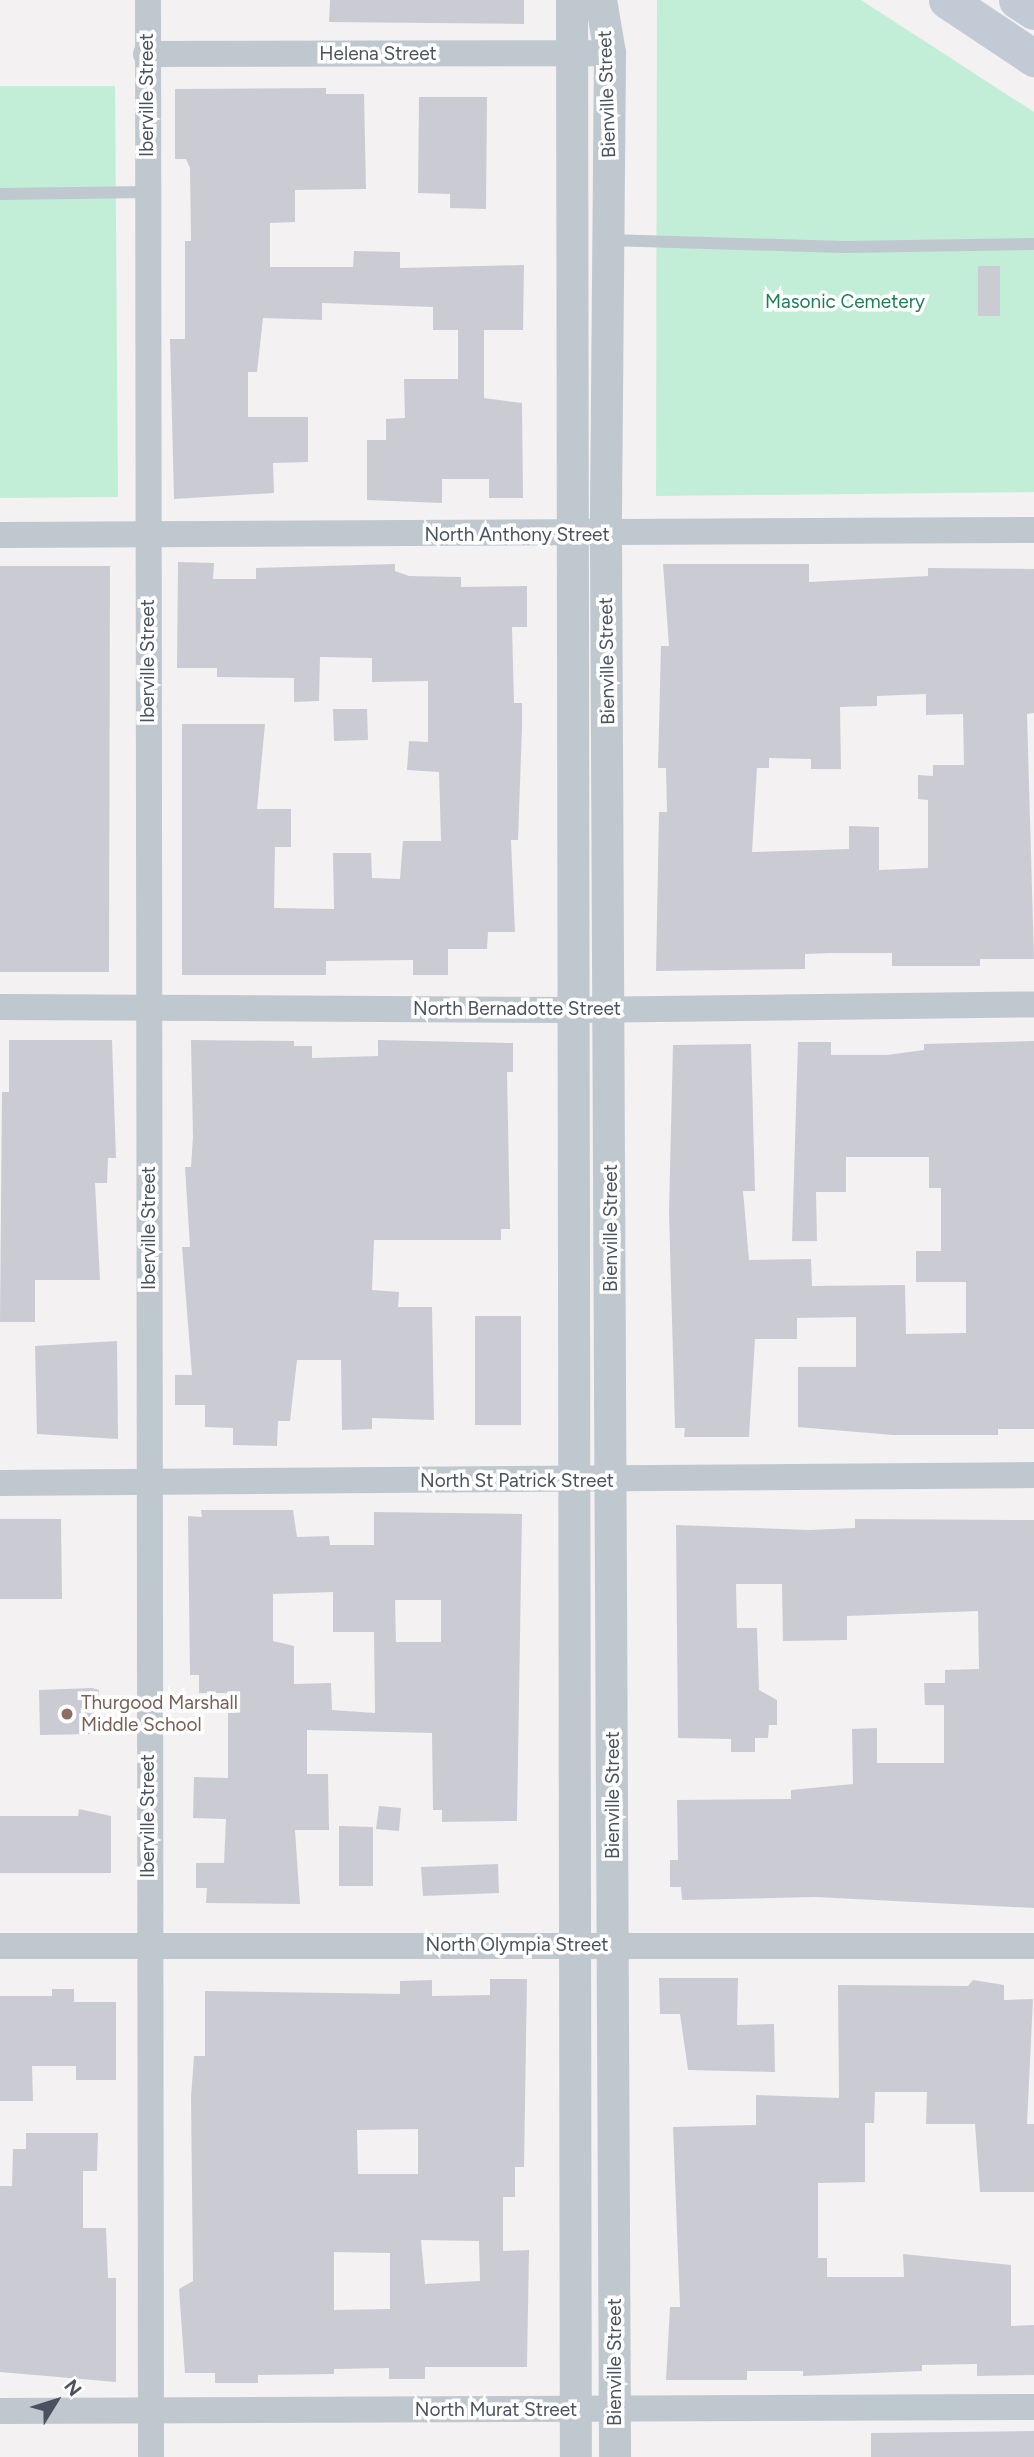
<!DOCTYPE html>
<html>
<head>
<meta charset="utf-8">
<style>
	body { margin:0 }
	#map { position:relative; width:1034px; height:2457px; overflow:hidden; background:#f3f1f1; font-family:Figtree,sans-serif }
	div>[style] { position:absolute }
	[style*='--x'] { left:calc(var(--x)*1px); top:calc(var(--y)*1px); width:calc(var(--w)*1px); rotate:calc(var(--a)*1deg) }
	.green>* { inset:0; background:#c2eed7 }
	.building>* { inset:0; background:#cbccd3 }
	.service>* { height:12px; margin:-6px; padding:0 6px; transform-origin:6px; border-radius:6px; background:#bfc7cf }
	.minor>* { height:26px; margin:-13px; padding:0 13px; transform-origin:13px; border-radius:13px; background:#bfc7cf }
	.tertiary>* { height:32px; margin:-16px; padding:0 16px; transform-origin:16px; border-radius:16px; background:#bfc7cf }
	.secondary>* { height:37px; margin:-18.5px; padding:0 18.5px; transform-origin:18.5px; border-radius:18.5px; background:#c2cad6 }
	.dots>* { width:19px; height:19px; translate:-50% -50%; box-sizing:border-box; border:4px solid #fff; border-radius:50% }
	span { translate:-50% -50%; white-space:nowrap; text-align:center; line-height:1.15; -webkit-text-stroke:7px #fff; paint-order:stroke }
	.street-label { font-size:19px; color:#49525e }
	.park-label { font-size:19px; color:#1b7e55 }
	.education-label { font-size:19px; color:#785e54 }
	.left { translate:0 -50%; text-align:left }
	.north { position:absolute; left:21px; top:2366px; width:70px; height:70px; -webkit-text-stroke:5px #fff; paint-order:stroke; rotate:52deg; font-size:19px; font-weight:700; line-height:28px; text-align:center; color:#49525e }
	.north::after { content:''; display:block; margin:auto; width:24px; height:32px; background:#49525e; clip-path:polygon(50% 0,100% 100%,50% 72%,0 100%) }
</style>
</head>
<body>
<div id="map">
	<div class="green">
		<i style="clip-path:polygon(657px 0,861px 0,1034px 112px,1034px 492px,656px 496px)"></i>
		<i style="clip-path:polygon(0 86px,115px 86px,118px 497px,0 498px)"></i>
	</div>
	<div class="building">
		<i style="clip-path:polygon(330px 0,524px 0,524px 24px,329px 22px)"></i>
		<i style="clip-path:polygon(326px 88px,326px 94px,364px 94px,366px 189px,295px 190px,295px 222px,270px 223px,270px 267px,353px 267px,354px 251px,400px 252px,400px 268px,524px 265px,523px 330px,484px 330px,484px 398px,522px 403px,523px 498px,489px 498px,489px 479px,442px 479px,442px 503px,367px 500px,367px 440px,386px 440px,386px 419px,405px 418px,404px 379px,458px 379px,458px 330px,433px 330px,433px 307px,322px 303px,322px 320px,263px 318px,257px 372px,248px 372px,248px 417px,308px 417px,308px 462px,273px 463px,274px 493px,174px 499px,170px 339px,185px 339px,185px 241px,191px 241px,190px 168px,186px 159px,175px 159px,175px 89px)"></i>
		<i style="clip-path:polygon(419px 97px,487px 97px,486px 209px,450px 208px,450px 194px,418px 193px)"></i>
		<i style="clip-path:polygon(978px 266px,1000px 266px,1000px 316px,978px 316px)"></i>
		<i style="clip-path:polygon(178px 562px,214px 563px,213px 579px,256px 579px,256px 568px,395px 564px,395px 571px,409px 576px,461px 577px,461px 587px,527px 586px,527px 627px,512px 627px,514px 703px,522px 703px,522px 728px,518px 840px,511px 840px,515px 932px,488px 932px,487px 949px,448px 949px,448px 975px,413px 975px,413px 960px,326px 961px,326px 975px,182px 975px,182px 724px,265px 724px,257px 809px,291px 809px,291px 847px,275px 847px,274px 908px,334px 909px,333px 853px,371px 853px,372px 878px,400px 879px,403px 841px,441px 841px,439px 772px,407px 770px,409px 741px,428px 742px,428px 681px,372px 682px,372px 658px,320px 657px,319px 701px,294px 702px,294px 678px,217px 677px,217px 668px,177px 668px)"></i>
		<i style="clip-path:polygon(evenodd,663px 564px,809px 564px,809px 582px,928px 576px,928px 568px,1034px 569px,1034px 713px,1027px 714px,1034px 959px,980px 959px,980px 966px,892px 966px,892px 953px,832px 953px,805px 954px,805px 969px,656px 971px,659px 812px,667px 812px,666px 768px,658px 768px,661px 646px,669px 646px,663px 564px,926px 694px,926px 715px,963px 714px,964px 765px,933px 765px,933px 776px,918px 775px,918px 799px,928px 800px,928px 868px,879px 870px,879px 827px,849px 826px,849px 849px,752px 852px,757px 768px,769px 768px,769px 758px,811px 759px,811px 769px,841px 769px,840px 707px,877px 706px,877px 696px,926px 694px)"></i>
		<i style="clip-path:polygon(0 566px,110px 566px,109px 972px,0 972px)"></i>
		<i style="clip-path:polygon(333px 709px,367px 709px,368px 740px,334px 741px)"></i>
		<i style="clip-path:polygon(9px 1040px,112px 1040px,116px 1158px,108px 1158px,107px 1183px,95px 1183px,100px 1280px,35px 1280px,35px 1322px,0 1322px,2px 1092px,9px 1092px)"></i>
		<i style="clip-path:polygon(191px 1040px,294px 1041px,294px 1046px,312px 1046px,312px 1058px,378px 1056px,378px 1040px,513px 1043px,513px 1072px,507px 1072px,510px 1229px,501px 1229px,501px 1240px,374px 1240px,372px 1290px,399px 1292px,398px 1307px,432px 1307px,434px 1420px,372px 1418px,372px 1429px,342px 1430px,341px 1360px,297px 1360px,290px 1421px,278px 1421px,277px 1446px,233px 1445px,233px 1428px,205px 1427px,205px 1405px,175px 1405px,175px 1375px,192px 1375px,182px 1247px,190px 1247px,185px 1167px,191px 1167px,193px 1137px)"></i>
		<i style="clip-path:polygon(1034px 1041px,1034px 1429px,998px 1429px,998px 1435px,893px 1435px,798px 1427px,798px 1367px,856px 1367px,856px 1317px,797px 1318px,797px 1339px,755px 1339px,749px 1437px,684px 1437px,685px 1428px,675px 1428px,669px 1212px,673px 1045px,751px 1044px,755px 1191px,743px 1191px,749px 1260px,811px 1259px,812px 1286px,905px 1285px,906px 1334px,966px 1333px,966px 1282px,916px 1282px,916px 1251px,941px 1251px,941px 1188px,929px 1188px,929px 1157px,846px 1157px,846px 1192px,816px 1192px,817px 1241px,792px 1241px,798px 1042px,831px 1042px,831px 1055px,887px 1055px,924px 1050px,924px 1044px)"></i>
		<i style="clip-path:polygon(475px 1316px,521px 1316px,521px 1425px,475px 1425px)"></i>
		<i style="clip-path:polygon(117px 1341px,118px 1439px,37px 1434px,35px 1346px)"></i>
		<i style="clip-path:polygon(evenodd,201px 1510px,293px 1510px,297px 1537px,329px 1536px,330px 1545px,374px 1545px,374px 1512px,522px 1514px,517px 1821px,442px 1822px,442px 1810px,433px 1810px,432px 1733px,307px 1730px,307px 1774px,328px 1774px,329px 1830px,295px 1830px,300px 1904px,206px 1903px,207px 1888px,196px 1888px,196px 1863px,224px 1863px,226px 1819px,193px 1818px,194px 1777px,228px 1778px,228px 1693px,199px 1693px,199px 1675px,190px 1675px,188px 1516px,202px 1517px,201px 1510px,333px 1592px,333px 1632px,374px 1632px,375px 1713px,332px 1710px,331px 1683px,294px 1684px,294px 1646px,273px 1641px,273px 1594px,333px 1592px,201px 1510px,395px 1600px,441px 1600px,441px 1642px,396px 1642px,395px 1600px)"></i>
		<i style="clip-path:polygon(0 1519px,61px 1519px,62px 1599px,0 1599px)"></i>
		<i style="clip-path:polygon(855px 1519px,1034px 1520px,1034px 1908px,815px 1897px,682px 1900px,681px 1887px,670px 1887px,670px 1860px,678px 1860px,677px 1800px,791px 1799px,791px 1790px,853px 1784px,852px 1729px,877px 1728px,877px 1763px,944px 1763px,944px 1705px,925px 1705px,924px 1683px,945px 1683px,945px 1670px,979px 1669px,978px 1611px,847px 1616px,847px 1640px,783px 1641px,782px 1584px,736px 1584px,737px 1628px,757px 1628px,759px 1690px,777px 1700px,777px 1725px,769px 1725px,768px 1738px,755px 1738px,755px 1752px,731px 1752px,731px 1739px,678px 1738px,676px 1525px,810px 1530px,855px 1528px)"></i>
		<i style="clip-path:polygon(92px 1688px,99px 1690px,93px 1734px,40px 1735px,39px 1690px)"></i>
		<i style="clip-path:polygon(379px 1806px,401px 1808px,399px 1831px,376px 1829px)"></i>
		<i style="clip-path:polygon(79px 1809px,111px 1816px,111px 1873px,0 1873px,0 1816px,78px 1816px)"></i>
		<i style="clip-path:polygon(339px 1826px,373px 1827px,373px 1886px,339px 1886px)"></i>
		<i style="clip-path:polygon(498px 1864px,499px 1893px,423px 1896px,421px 1867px)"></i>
		<i style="clip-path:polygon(659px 1978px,738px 1978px,737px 2025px,774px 2024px,775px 2072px,688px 2070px,680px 2014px,660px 2014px)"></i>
		<i style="clip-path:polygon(evenodd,490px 1979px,527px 1979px,524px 2167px,515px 2167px,515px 2197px,503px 2197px,503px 2251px,529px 2250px,527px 2367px,425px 2367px,425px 2379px,389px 2379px,389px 2368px,334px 2369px,334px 2374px,258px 2375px,258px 2383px,215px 2383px,215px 2373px,185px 2373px,179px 2289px,193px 2281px,191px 2097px,194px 2056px,205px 2056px,205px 1991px,400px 1994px,400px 1981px,432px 1980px,432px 1996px,490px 1995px,490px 1979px,418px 2129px,418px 2174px,358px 2174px,357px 2130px,418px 2129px,490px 1979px,421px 2240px,479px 2241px,480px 2281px,425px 2284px,421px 2240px,490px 1979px,334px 2252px,390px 2253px,390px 2309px,334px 2310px,334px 2252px)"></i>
		<i style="clip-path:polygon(973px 1980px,1004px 1985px,1004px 2000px,1033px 1999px,1027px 2124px,1034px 2124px,1034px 2192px,980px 2192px,975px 2124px,926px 2124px,927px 2092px,875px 2092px,874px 2123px,865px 2123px,865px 2182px,818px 2183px,818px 2258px,827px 2258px,827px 2277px,904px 2277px,903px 2254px,1011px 2265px,1011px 2326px,1034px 2325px,1034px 2375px,977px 2376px,977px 2364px,922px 2365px,922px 2371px,803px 2376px,803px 2371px,747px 2371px,747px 2380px,666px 2380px,670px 2307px,680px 2307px,673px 2127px,756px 2125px,756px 2095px,839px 2098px,838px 1985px,968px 1986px)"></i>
		<i style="clip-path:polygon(52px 1989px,74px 1989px,74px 2002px,116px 2002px,116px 2080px,76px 2080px,76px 2066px,32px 2066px,33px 2101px,0 2101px,0 1996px,52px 1996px)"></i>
		<i style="clip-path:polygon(26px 2133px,98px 2133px,97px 2171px,83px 2171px,83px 2228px,106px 2228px,108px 2278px,116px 2278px,116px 2382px,0 2372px,0 2186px,12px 2186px,13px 2149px,26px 2149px)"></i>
		<i style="clip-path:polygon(1034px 2431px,1034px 2457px,871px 2457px,871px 2433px)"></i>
	</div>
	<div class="service">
		<i style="--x:0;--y:194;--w:148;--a:-0.8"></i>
		<i style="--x:608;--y:240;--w:236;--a:1.7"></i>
		<i style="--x:844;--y:247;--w:190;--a:-0.9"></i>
	</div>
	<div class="minor">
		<i style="--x:148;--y:0;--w:2457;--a:89.93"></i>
		<i style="--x:146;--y:54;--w:464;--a:-0.1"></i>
		<i style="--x:0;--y:535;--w:1034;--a:-0.28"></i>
		<i style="--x:0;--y:1007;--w:574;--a:0.3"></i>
		<i style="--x:574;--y:1010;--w:460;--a:-0.7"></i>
		<i style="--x:0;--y:1483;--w:1034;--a:-0.44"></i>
		<i style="--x:0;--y:1946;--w:1034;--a:0"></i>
		<i style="--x:0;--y:2411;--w:1034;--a:-0.22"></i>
	</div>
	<div class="tertiary">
		<i style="--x:572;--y:0;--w:2457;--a:89.91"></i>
		<i style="--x:601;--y:0;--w:54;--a:80.4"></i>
		<i style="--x:610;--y:53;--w:481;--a:90.5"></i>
		<i style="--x:606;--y:534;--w:1923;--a:89.73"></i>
	</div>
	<div class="secondary">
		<i style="--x:947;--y:0;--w:105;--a:33.7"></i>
		<i style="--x:1017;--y:0;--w:20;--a:33"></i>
	</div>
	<div class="dots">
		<i style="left:67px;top:1714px;background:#8d6e63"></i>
	</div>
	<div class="street-label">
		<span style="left:378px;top:54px">Helena Street</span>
		<span style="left:607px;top:94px;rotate:-92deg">Bienville Street</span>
		<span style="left:147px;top:95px;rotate:-90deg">Iberville Street</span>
		<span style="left:517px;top:535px">North Anthony Street</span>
		<span style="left:148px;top:661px;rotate:-90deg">Iberville Street</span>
		<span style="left:607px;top:661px;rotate:-91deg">Bienville Street</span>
		<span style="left:517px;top:1009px">North Bernadotte Street</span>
		<span style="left:149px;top:1228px;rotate:-90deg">Iberville Street</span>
		<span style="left:611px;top:1228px;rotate:-90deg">Bienville Street</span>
		<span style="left:517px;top:1481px">North St Patrick Street</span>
		<span style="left:613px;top:1795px;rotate:-90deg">Bienville Street</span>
		<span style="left:148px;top:1816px;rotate:-90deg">Iberville Street</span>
		<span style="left:517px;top:1945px">North Olympia Street</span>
		<span style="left:615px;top:2362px;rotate:-90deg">Bienville Street</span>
		<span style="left:496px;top:2410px">North Murat Street</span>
	</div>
	<div class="park-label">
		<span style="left:845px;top:302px">Masonic Cemetery</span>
	</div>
	<div class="education-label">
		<span class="left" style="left:81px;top:1714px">Thurgood Marshall<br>Middle School</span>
	</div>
	<div class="north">N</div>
</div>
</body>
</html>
